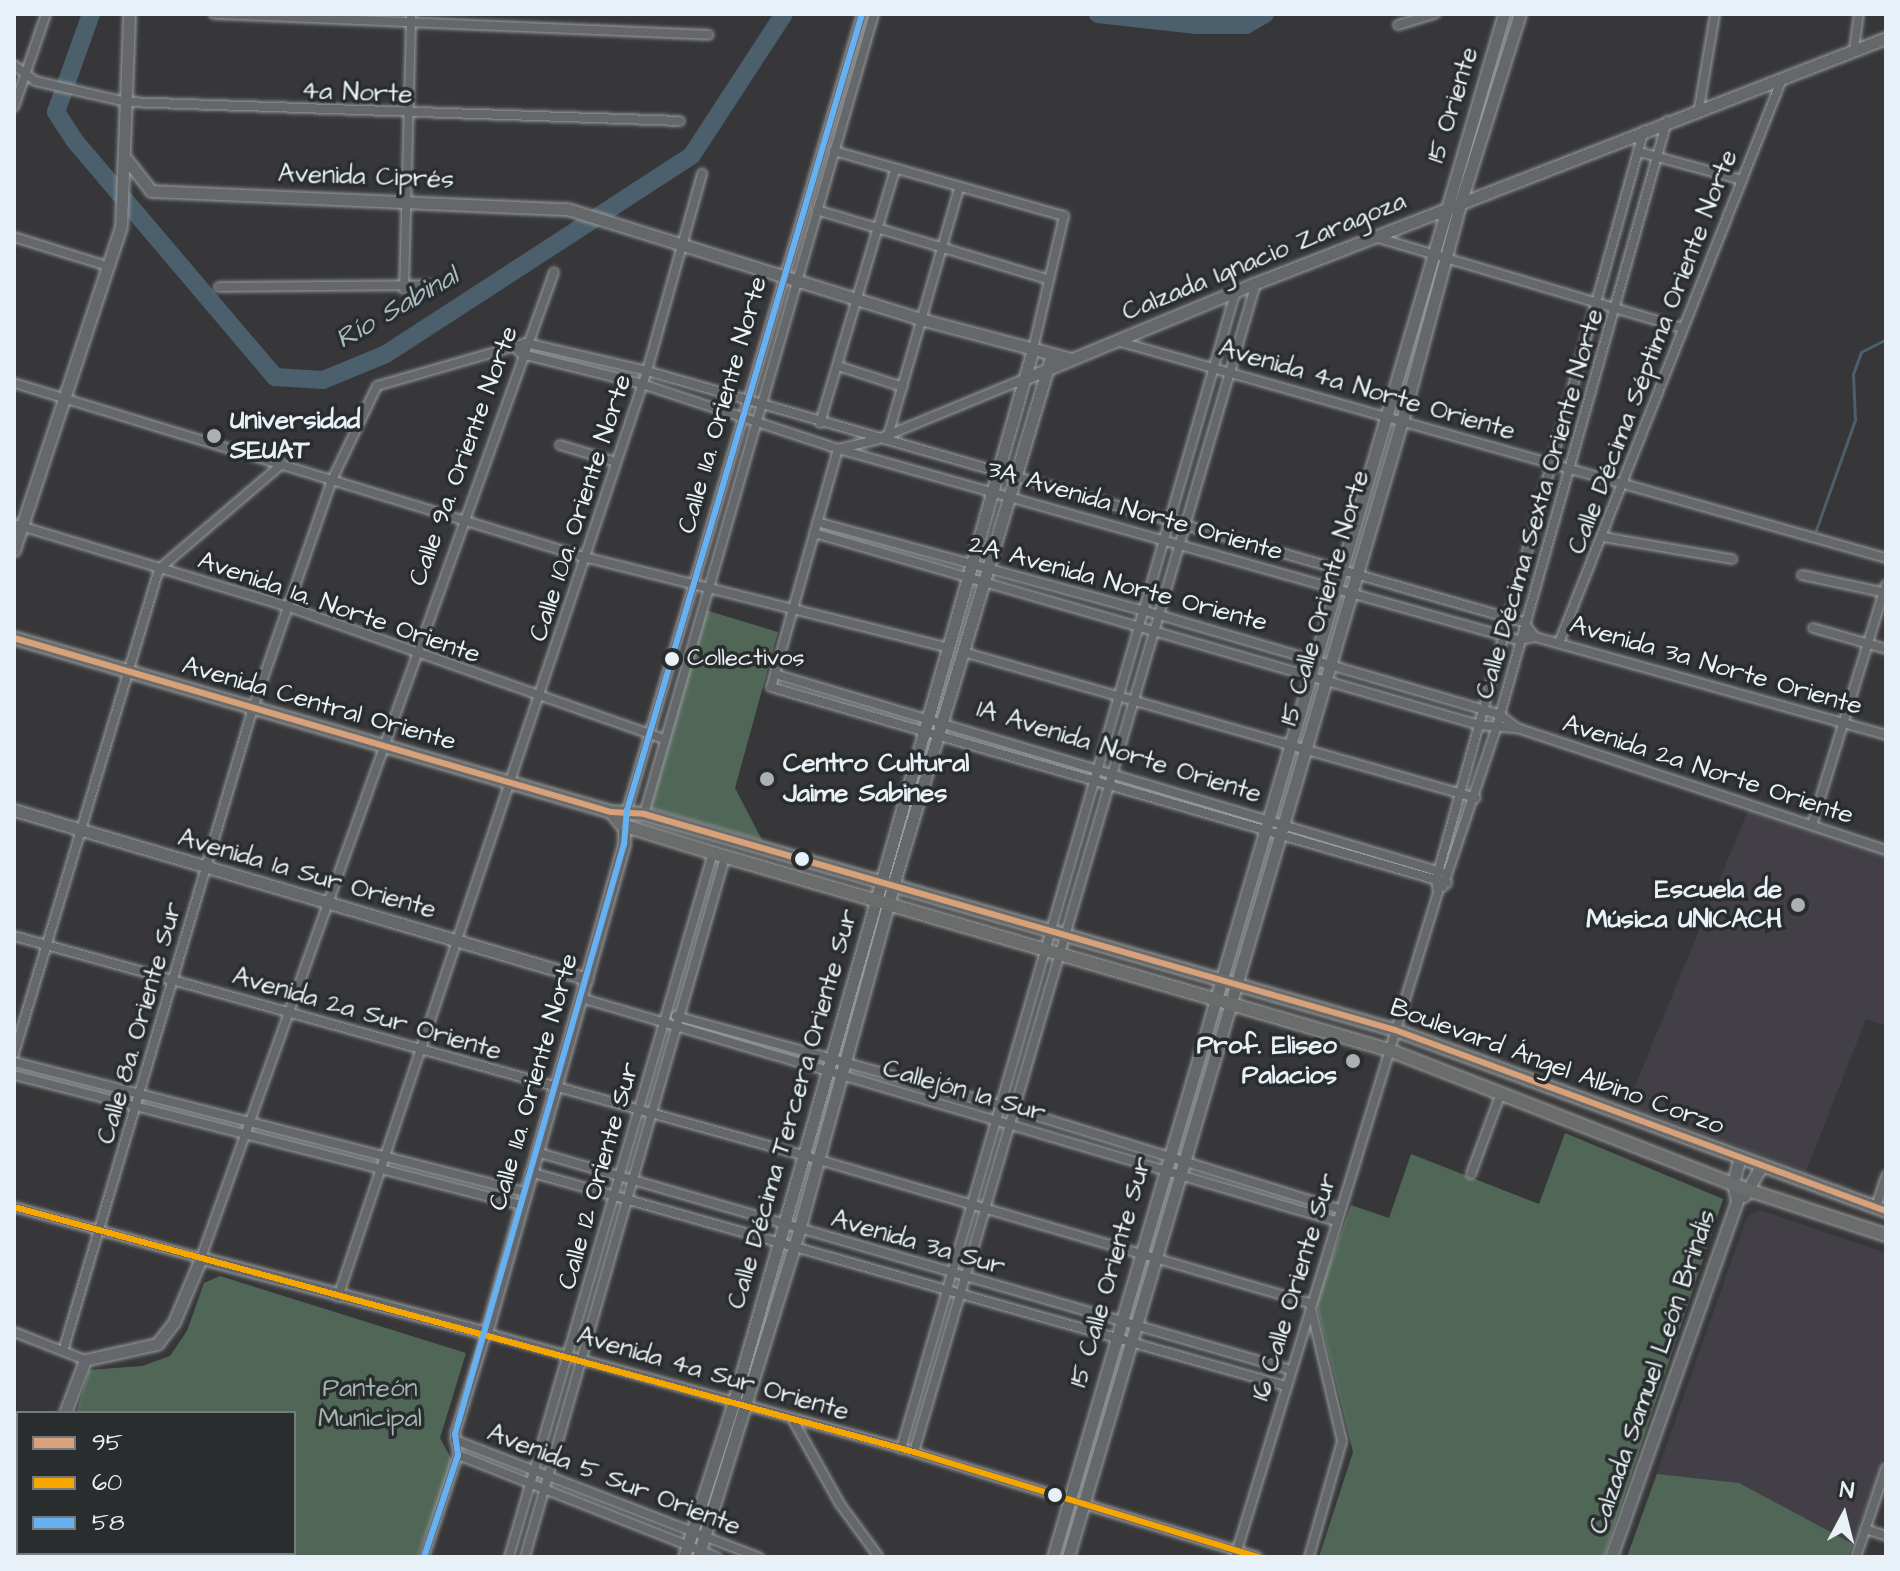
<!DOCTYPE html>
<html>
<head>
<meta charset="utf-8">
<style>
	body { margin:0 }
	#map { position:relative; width:1900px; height:1571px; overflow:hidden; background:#373739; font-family:"Architects Daughter",sans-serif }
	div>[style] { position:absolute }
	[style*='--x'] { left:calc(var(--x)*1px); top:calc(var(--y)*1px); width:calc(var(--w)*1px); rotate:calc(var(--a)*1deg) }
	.built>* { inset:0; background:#424046 }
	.green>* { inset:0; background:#506758 }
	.stream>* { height:3px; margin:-1.5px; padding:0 1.5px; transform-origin:1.5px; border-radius:1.5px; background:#4b606c }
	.river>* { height:18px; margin:-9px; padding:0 9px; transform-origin:9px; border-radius:9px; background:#4b606c }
	.roads { filter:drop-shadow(0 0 2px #9b9d9f) drop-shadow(0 0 2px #9b9d9f) }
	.street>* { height:8px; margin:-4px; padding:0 4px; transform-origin:4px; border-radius:4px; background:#65686b }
	.secondary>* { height:11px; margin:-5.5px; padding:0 5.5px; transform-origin:5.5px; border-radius:5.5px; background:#65686b }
	.primary>* { height:12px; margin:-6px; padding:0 6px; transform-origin:6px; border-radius:6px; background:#6a6d6c }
	.bus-1>* { height:6px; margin:-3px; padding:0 3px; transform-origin:3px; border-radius:3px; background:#d9a179 }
	.bus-2>* { height:6px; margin:-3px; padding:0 3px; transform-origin:3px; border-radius:3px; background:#f7a600 }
	.bus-3>* { height:6px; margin:-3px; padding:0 3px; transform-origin:3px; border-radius:3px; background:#66b1f2 }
	.dots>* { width:22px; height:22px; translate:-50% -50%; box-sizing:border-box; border:4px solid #2a2d2e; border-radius:50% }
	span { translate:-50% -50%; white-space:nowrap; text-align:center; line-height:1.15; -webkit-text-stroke:7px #2a2d2e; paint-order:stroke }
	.bus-label { font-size:24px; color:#e8f1f8 }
	.left { translate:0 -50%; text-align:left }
	.street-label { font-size:26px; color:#e8f1f8 }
	.poi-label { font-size:26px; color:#e8f1f8; font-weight:700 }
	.right { translate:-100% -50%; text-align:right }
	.park-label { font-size:26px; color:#a5b6b2 }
	.water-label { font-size:28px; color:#aab9c2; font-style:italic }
	.frame { position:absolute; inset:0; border:16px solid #e8f1f8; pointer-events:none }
	.legend { position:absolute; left:16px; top:1411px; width:280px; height:144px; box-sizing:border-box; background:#2a2d2e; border:2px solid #767b7f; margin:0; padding:10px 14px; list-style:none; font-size:24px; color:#e8f1f8 }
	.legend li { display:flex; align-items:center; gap:16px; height:40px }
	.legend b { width:40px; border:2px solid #767b7f }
	.north { position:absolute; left:1804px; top:1475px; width:80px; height:80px; -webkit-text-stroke:6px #2a2d2e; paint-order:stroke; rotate:7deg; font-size:22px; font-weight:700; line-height:32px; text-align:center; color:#e8f1f8 }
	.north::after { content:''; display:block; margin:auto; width:28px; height:36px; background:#e8f1f8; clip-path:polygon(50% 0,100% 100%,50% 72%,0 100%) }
</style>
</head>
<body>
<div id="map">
	<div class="built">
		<i style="clip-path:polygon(1749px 808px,1886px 854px,1886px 1026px,1866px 1019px,1806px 1171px,1627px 1106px)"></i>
		<i style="clip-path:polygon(1760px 1210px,1886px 1253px,1886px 1452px,1848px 1557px,1627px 1557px,1747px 1217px)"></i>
	</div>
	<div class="green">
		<i style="clip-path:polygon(702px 609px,778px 632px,735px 788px,762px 840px,647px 807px)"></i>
		<i style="clip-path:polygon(1565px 1133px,1723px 1199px,1604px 1557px,1319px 1557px,1353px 1452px,1316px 1302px,1351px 1205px,1389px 1218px,1411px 1154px,1539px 1204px)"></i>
		<i style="clip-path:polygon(220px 1276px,466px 1353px,440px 1438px,453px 1462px,417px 1557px,32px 1557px,294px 1553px,294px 1413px,76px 1413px,89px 1370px,142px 1366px,170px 1356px,187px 1331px,204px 1283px)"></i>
		<i style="clip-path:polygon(1657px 1474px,1739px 1483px,1853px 1544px,1848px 1557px,1627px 1557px)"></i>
	</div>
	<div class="stream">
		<i style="--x:1816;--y:530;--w:117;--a:-70.5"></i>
		<i style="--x:1855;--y:420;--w:46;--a:-92.5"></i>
		<i style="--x:1853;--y:374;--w:23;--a:-70"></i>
		<i style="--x:1861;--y:352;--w:28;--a:-27"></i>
	</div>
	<div class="river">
		<i style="--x:91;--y:14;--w:104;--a:109.7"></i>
		<i style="--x:56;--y:112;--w:33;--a:57"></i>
		<i style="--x:74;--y:140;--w:311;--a:49.7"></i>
		<i style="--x:275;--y:377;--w:48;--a:3.6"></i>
		<i style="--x:323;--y:380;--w:68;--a:-22.4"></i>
		<i style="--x:386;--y:354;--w:365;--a:-33"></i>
		<i style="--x:692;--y:155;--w:168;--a:-56.9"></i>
		<i style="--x:1098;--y:14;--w:99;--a:6.4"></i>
		<i style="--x:1196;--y:25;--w:50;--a:0"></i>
		<i style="--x:1246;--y:25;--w:22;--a:-30"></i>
	</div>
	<div class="roads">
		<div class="street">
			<i style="--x:214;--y:14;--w:495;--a:2.4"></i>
			<i style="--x:1398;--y:25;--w:39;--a:-17"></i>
			<i style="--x:1854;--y:49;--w:35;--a:-82"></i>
			<i style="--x:14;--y:65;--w:26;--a:37"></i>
			<i style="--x:35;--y:81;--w:93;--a:13"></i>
			<i style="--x:126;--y:102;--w:554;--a:1.96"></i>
			<i style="--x:14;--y:107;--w:98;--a:-71"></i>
			<i style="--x:1699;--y:108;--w:95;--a:-80.3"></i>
			<i style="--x:834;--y:151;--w:239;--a:15.8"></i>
			<i style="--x:1064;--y:216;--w:137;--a:103.1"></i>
			<i style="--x:1639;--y:152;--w:107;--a:15.2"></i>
			<i style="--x:817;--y:210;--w:240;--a:16.7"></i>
			<i style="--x:14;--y:237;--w:97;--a:17.3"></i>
			<i style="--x:1375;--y:237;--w:321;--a:16.5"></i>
			<i style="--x:219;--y:287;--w:214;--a:-0.5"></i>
			<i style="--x:404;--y:289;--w:275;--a:-88.5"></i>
			<i style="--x:1117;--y:341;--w:799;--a:15.76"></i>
			<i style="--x:514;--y:347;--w:11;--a:41"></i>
			<i style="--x:522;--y:354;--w:124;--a:14"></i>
			<i style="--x:642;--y:384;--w:206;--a:18.3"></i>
			<i style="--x:838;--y:449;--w:706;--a:15.69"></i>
			<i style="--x:1518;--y:640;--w:17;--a:-10"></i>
			<i style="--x:1535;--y:637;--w:364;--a:15.6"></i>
			<i style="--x:838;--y:366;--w:68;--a:17.9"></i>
			<i style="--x:1024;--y:379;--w:160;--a:157.6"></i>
			<i style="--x:876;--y:440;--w:39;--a:167"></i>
			<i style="--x:838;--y:449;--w:247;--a:105.7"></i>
			<i style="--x:771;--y:687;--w:704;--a:16.17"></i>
			<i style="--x:14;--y:383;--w:596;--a:16.98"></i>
			<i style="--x:584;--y:557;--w:376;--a:14"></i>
			<i style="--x:820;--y:423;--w:264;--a:-73.5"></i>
			<i style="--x:888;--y:436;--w:258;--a:-74"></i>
			<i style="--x:560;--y:445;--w:59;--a:16.9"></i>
			<i style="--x:817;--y:522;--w:337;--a:15.2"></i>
			<i style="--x:1142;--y:610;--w:373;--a:16.3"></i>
			<i style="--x:1500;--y:715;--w:21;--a:37"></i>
			<i style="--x:1517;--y:728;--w:389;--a:18.3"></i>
			<i style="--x:14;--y:524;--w:287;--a:16.8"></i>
			<i style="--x:289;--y:607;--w:398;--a:19.4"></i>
			<i style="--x:814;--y:533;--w:692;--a:16.1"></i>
			<i style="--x:1479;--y:725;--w:37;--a:5"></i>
			<i style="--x:1603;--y:537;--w:131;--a:9.7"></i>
			<i style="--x:1802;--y:575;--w:86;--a:12.1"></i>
			<i style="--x:1813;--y:628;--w:76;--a:16"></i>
			<i style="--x:1559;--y:643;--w:606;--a:-68.43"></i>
			<i style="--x:963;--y:652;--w:533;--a:15.89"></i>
			<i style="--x:775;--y:674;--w:695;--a:16.56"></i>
			<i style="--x:627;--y:810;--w:830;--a:-73.55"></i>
			<i style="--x:644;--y:814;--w:832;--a:-73.96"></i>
			<i style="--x:1812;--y:825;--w:251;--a:-72.9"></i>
			<i style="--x:1443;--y:887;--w:167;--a:-71.5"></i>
			<i style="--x:1496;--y:729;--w:632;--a:-74.29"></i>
			<i style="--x:14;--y:936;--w:818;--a:15.53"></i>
			<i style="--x:802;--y:1155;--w:528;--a:16.27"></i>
			<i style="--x:581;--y:998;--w:787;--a:16.46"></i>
			<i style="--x:676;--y:1016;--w:351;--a:15.4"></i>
			<i style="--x:1014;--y:1109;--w:341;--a:17.1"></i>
			<i style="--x:14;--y:1054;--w:506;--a:-73.35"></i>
			<i style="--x:159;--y:569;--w:162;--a:-40.5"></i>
			<i style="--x:14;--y:1062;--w:526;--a:14.3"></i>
			<i style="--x:14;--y:1075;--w:523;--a:14.38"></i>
			<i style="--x:536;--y:1152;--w:786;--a:16.11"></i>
			<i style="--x:530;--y:1172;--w:786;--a:15.81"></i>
			<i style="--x:1471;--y:1174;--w:86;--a:-69.7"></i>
			<i style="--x:14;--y:1207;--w:194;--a:15.3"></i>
			<i style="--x:201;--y:1258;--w:1047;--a:-70.3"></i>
			<i style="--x:1876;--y:1207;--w:33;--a:-72"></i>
			<i style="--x:338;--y:1297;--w:976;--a:-71.55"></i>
			<i style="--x:647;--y:371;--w:205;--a:-74.4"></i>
			<i style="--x:14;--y:1332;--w:76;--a:21.5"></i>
			<i style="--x:64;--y:1348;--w:667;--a:-73.55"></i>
			<i style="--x:253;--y:708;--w:241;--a:-70.9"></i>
			<i style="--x:332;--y:480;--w:104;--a:-64.4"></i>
			<i style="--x:377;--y:386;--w:155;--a:-16.1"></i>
			<i style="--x:526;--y:343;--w:124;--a:13"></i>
			<i style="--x:647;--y:371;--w:911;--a:15.99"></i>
			<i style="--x:1523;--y:622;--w:19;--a:51"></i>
			<i style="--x:794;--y:1422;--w:94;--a:60.7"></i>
			<i style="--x:840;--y:1504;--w:64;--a:53.8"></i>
			<i style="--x:455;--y:1440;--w:326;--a:21.1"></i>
			<i style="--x:901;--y:1449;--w:1205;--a:-73.87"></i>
			<i style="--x:914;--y:1452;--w:1218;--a:-73.69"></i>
			<i style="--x:458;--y:1455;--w:278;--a:21.5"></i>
			<i style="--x:14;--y:1475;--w:15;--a:79"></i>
			<i style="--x:1865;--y:1529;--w:22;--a:18"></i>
			<i style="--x:424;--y:1557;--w:108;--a:-71.6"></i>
			<i style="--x:458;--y:1455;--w:21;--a:-98"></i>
			<i style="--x:455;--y:1434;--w:106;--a:-72.9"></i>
			<i style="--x:486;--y:1333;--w:444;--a:15.5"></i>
			<i style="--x:914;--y:1452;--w:359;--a:17"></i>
			<i style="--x:509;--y:1557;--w:733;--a:-73.84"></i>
			<i style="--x:525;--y:1557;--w:728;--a:-74.05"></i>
			<i style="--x:1235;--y:1557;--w:695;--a:-73.02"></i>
			<i style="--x:1438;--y:892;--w:12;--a:-99"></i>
			<i style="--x:1436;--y:880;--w:778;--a:-74.5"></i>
			<i style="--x:1309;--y:1557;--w:121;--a:-74.1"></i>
			<i style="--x:1342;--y:1441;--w:141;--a:-103.1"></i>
			<i style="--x:1856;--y:1557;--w:94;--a:-71.4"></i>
		</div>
		<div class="secondary">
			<i style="--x:127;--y:160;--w:39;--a:52"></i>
			<i style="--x:151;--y:191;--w:416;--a:2.5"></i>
			<i style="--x:567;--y:209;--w:374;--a:17.3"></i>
			<i style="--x:924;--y:320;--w:153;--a:14.8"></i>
			<i style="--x:1024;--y:379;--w:251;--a:-22.5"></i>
			<i style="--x:1256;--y:283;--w:676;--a:-21.25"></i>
			<i style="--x:14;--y:550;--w:341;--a:-71.7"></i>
			<i style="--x:121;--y:226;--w:212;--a:-87.8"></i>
			<i style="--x:14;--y:810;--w:597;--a:16.43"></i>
			<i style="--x:1744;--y:1196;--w:36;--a:-60"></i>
			<i style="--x:65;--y:1413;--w:57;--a:-69.3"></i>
			<i style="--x:85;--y:1360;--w:74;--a:-12.5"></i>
			<i style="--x:157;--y:1344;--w:28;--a:-52"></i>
			<i style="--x:174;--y:1322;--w:69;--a:-67.1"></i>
			<i style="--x:201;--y:1258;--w:295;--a:14.7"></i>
			<i style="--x:486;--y:1333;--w:508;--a:-74.24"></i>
			<i style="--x:624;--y:844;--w:24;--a:-90"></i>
			<i style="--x:18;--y:1557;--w:4;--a:-76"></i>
			<i style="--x:684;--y:1557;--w:161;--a:-72.2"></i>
			<i style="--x:733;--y:1404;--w:1097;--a:-74.13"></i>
			<i style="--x:698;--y:1557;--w:342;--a:-72.8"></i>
			<i style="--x:799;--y:1230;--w:353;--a:-74.7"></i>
			<i style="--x:892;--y:889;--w:558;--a:-73.35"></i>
			<i style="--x:1053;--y:1557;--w:1608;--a:-73.71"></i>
			<i style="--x:1068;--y:1557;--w:1184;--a:-73.62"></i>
			<i style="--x:1402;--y:421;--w:225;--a:-75"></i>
			<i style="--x:1460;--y:204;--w:199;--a:-72.5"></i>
			<i style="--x:1611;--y:1557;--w:378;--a:-70.5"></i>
			<i style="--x:1737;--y:1201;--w:18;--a:-103"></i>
			<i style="--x:1733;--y:1183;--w:27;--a:-75"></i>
		</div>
		<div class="primary">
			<i style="--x:14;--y:638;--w:622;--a:16.25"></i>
			<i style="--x:611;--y:812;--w:33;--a:3"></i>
			<i style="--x:644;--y:814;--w:781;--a:16.05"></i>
			<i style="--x:1395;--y:1030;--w:523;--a:20.24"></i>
			<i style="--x:611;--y:812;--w:17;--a:50"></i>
			<i style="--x:622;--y:825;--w:95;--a:17.1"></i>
			<i style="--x:713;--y:853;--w:704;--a:16.25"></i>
			<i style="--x:1389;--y:1050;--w:388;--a:21.3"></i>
			<i style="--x:1751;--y:1191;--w:142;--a:18.1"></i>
		</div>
	</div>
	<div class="bus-1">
		<i style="--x:14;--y:638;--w:622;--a:16.25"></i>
		<i style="--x:611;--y:812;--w:33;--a:3"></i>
		<i style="--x:644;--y:814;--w:781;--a:16.05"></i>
		<i style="--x:1395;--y:1030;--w:523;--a:20.24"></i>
	</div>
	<div class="bus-2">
		<i style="--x:14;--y:1207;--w:933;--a:15.23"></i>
		<i style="--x:914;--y:1452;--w:359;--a:17"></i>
	</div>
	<div class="bus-3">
		<i style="--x:424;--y:1557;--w:108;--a:-71.6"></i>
		<i style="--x:458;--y:1455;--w:21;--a:-98"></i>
		<i style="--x:455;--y:1434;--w:614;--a:-74.02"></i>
		<i style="--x:624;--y:844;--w:34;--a:-85"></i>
		<i style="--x:627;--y:810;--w:830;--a:-73.55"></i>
	</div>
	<div class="dots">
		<i style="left:214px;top:436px;background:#aab0b5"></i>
		<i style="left:672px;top:659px;background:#e8f1f8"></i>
		<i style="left:767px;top:779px;background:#aab0b5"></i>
		<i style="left:802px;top:859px;background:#e8f1f8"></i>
		<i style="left:1798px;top:905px;background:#aab0b5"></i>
		<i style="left:1353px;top:1061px;background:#aab0b5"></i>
		<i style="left:1055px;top:1495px;background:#e8f1f8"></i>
	</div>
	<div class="bus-label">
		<span class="left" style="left:687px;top:659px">Collectivos</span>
	</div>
	<div class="street-label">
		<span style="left:357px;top:93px;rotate:2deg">4a Norte</span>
		<span style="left:1453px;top:105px;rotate:-73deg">15 Oriente</span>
		<span style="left:366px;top:177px;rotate:2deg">Avenida Ciprés</span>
		<span style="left:1264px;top:257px;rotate:-22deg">Calzada Ignacio Zaragoza</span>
		<span style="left:1653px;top:352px;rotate:-69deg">Calle Décima Séptima Oriente Norte</span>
		<span style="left:1367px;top:390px;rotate:16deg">Avenida 4a Norte Oriente</span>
		<span style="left:723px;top:405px;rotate:-74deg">Calle 11a. Oriente Norte</span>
		<span style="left:464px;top:456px;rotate:-70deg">Calle 9a. Oriente Norte</span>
		<span style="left:1540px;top:504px;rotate:-74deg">Calle Décima Sexta Oriente Norte</span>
		<span style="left:581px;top:508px;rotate:-72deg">Calle 10a. Oriente Norte</span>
		<span style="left:1135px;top:511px;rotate:16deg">3A Avenida Norte Oriente</span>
		<span style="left:1118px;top:584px;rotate:15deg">2A Avenida Norte Oriente</span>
		<span style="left:1325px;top:598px;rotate:-74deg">15 Calle Oriente Norte</span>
		<span style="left:339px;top:608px;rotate:19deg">Avenida 1a. Norte Oriente</span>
		<span style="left:1716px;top:666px;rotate:16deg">Avenida 3a Norte Oriente</span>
		<span style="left:319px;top:704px;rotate:16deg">Avenida Central Oriente</span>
		<span style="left:1119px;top:752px;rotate:17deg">1A Avenida Norte Oriente</span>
		<span style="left:1708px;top:770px;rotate:18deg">Avenida 2a Norte Oriente</span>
		<span style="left:307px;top:874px;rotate:16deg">Avenida 1a Sur Oriente</span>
		<span style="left:367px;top:1014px;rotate:16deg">Avenida 2a Sur Oriente</span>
		<span style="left:140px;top:1023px;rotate:-74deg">Calle 8a. Oriente Sur</span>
		<span style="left:1557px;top:1067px;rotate:20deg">Boulevard Ángel Albino Corzo</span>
		<span style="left:534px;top:1082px;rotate:-74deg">Calle 11a. Oriente Norte</span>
		<span style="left:964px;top:1091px;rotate:16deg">Callejón 1a Sur</span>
		<span style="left:793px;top:1109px;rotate:-74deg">Calle Décima Tercera Oriente Sur</span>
		<span style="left:599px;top:1176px;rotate:-74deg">Calle 12 Oriente Sur</span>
		<span style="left:918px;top:1243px;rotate:16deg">Avenida 3a Sur</span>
		<span style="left:1111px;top:1272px;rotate:-74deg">15 Calle Oriente Sur</span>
		<span style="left:1295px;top:1287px;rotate:-73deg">16 Calle Oriente Sur</span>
		<span style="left:1653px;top:1372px;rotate:-71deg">Calzada Samuel León Brindis</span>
		<span style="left:713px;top:1374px;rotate:16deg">Avenida 4a Sur Oriente</span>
		<span style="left:614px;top:1480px;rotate:21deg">Avenida 5 Sur Oriente</span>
	</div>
	<div class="poi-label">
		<span class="left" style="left:230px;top:436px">Universidad<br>SEUAT</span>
		<span class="left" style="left:783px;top:779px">Centro Cultural<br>Jaime Sabines</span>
		<span class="right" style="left:1782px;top:905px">Escuela de<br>Música UNICACH</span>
		<span class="right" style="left:1337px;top:1061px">Prof. Eliseo<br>Palacios</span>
	</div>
	<div class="park-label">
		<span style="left:370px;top:1404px">Panteón<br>Municipal</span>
	</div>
	<div class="water-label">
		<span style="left:397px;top:308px;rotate:-30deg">Río Sabinal</span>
	</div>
	<div class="frame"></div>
	<ul class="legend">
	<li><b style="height:10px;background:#d9a179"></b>95</li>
	<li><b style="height:10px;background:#f7a600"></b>60</li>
	<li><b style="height:10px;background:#66b1f2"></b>58</li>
	</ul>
	<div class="north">N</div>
</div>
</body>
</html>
